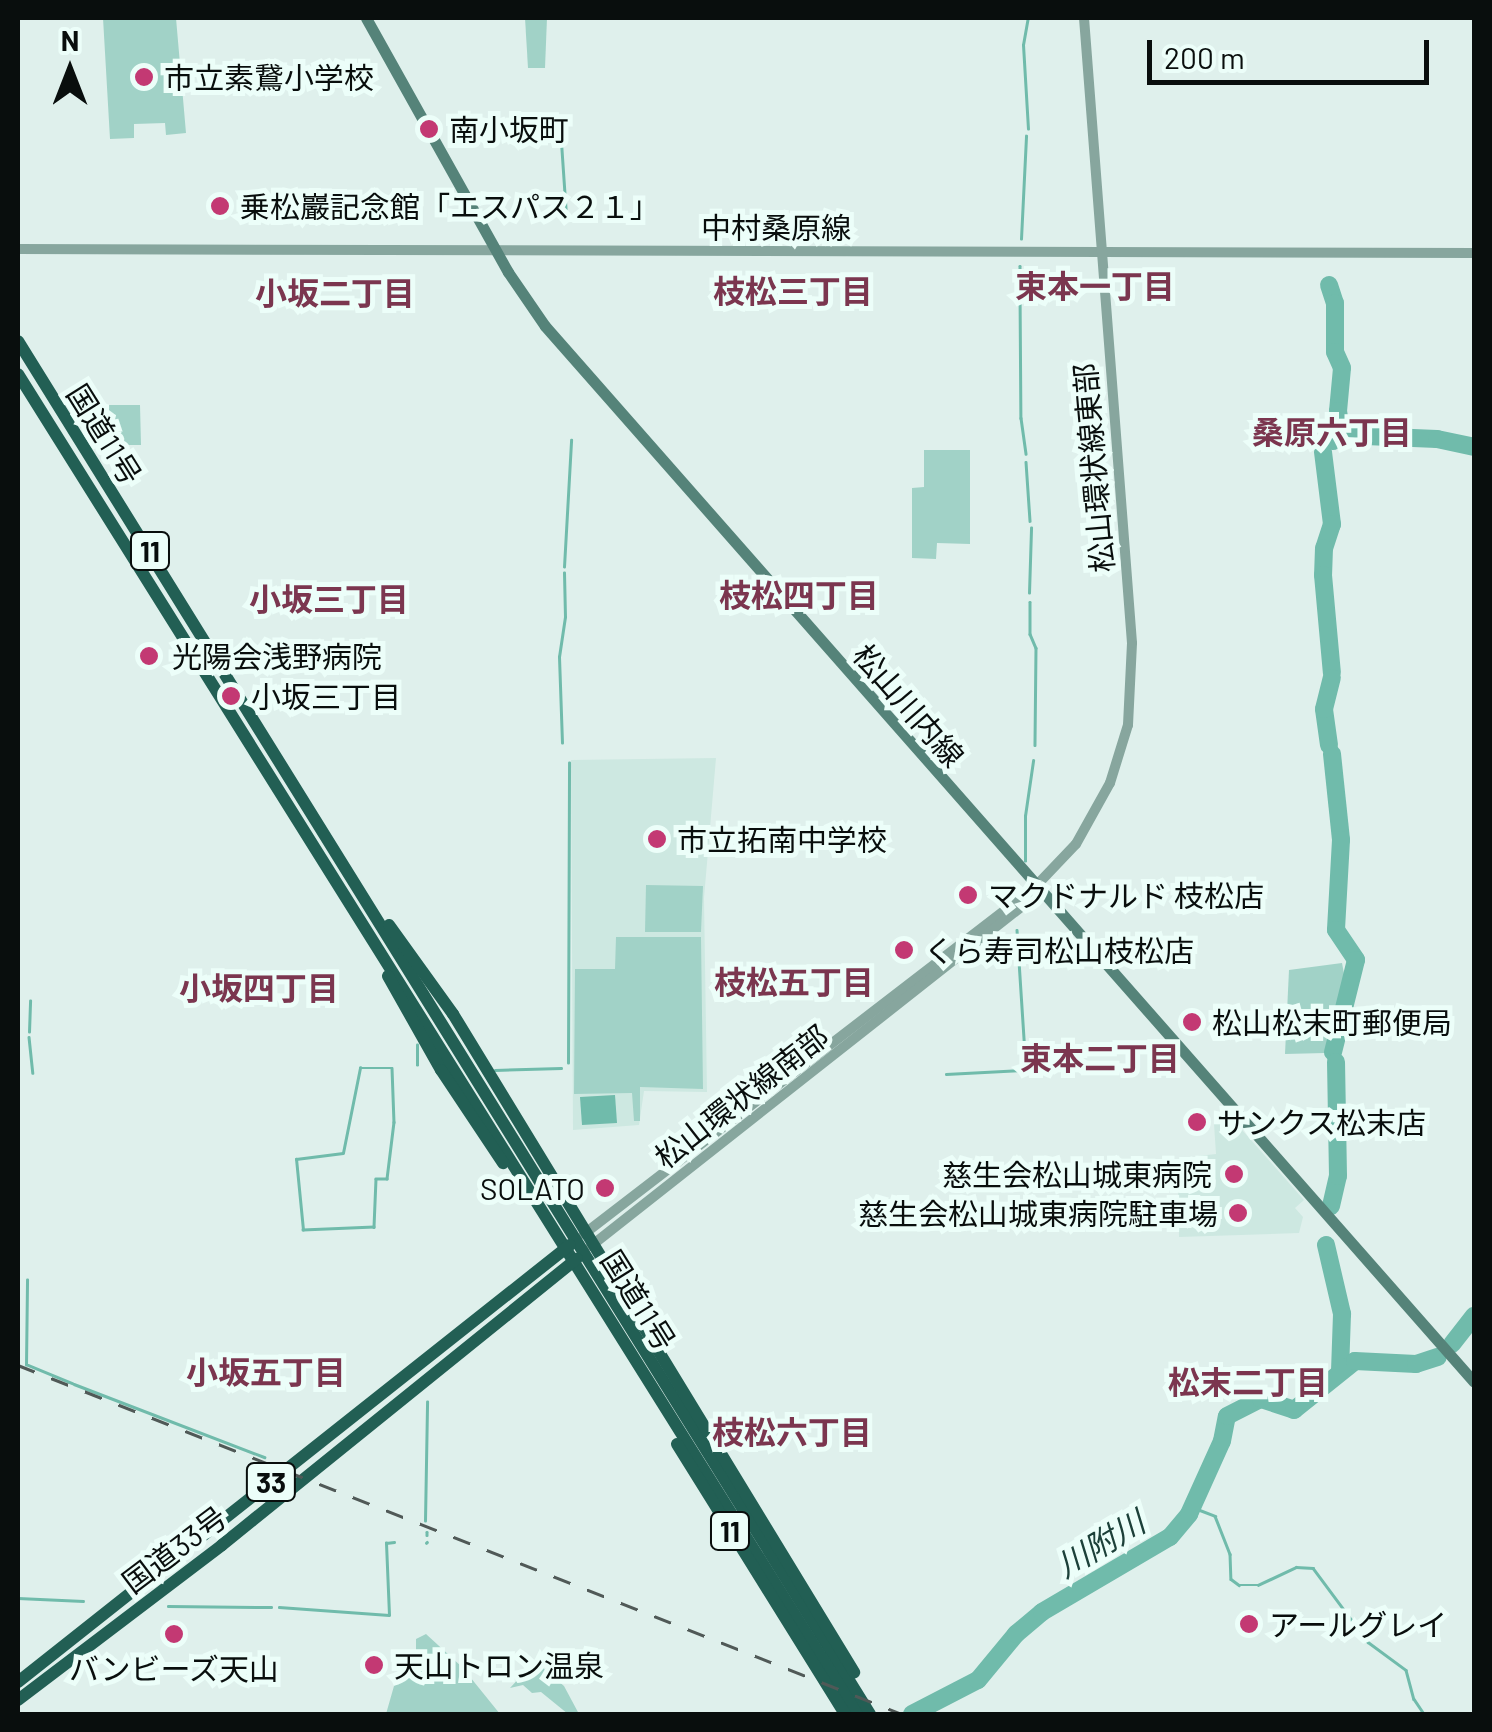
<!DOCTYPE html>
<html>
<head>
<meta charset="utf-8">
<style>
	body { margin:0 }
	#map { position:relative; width:1492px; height:1732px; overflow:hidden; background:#dff0ec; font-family:Barlow,"Noto Sans JP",sans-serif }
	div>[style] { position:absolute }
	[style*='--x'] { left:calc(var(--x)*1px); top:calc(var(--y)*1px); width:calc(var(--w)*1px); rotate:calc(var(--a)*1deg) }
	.built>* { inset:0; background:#cde8e1 }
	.green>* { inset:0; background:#a1d2c7 }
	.water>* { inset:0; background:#70bbab }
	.stream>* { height:2.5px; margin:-1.25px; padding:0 1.25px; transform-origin:1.25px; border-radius:1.25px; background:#70bbab }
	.river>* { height:18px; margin:-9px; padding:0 9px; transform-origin:9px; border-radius:9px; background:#70bbab }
	.tertiary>* { height:10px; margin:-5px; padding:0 5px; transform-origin:5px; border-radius:5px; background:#87a69e }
	.secondary>* { height:11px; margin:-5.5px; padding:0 5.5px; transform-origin:5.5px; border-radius:5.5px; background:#558379 }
	.trunk>* { height:12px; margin:-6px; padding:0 6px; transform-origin:6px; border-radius:6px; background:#225f54 }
	.rail>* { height:2.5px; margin-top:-1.25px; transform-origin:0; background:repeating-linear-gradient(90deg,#505957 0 18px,transparent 0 36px) }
	.dots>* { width:28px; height:28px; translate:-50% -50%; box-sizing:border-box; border:5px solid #ecfef9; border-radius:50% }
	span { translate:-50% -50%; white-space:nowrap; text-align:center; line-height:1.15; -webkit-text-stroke:10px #ecfef9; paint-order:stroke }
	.shield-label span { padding:2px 8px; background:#ecfef9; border:2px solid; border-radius:8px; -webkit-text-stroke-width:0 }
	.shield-label { font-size:28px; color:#090e0d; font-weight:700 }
	.poi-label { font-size:30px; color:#090e0d }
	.left { translate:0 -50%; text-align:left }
	.right { translate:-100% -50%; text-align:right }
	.street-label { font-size:30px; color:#090e0d }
	.neighbourhood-label { font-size:32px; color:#7b364f; font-weight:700 }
	.water-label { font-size:32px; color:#1c4039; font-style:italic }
	.frame { position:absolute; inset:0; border:20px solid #090e0d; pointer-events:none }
	.north { position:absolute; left:20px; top:20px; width:100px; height:100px; -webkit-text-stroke:8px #ecfef9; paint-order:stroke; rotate:0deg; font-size:28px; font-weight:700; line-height:40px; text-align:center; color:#090e0d }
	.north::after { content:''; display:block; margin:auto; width:35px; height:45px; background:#090e0d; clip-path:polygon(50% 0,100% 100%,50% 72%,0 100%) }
	.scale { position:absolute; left:1147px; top:40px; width:282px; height:45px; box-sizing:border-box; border:5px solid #090e0d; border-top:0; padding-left:12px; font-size:30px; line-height:35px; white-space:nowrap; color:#090e0d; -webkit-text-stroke:8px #ecfef9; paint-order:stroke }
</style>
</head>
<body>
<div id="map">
	<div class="built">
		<i style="clip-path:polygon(716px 758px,704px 898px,707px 1092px,644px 1091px,639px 1125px,573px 1130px,571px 760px)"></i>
		<i style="clip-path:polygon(1227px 1113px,1304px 1200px,1295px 1208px,1303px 1217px,1299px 1233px,1179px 1237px,1178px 1179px,1186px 1179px,1185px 1169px,1199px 1168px,1198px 1156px,1216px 1154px,1214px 1124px)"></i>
	</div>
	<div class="green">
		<i style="clip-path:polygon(103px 18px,176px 18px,186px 133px,166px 135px,165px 123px,134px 124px,134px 138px,110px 139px)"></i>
		<i style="clip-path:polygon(525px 18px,547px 18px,545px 68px,528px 68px)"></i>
		<i style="clip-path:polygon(101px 405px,140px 405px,141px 445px,101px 445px)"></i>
		<i style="clip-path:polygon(924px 450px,970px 450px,970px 544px,937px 543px,936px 559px,912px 558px,912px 488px,924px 487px)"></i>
		<i style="clip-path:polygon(646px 885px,703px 886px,701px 932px,645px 932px)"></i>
		<i style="clip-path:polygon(616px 937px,701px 937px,703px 1089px,640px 1087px,640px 1121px,634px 1121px,632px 1093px,574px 1094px,575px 969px,615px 969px)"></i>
		<i style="clip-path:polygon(1342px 963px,1346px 984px,1325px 1053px,1285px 1054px,1289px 970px)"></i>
		<i style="clip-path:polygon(426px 1634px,462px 1667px,500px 1714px,386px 1714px,394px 1686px,416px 1653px,416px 1639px)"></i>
		<i style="clip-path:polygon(535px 1661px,564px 1686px,579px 1714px,568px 1714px,541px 1692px,532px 1693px,523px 1685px,510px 1688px)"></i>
	</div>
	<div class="water">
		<i style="clip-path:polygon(615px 1095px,617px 1123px,582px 1125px,580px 1097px)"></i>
	</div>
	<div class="stream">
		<i style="--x:1028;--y:129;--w:84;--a:-93.4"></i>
		<i style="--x:1023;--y:45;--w:27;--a:-80"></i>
		<i style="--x:561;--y:135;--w:74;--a:86.1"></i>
		<i style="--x:1021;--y:239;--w:103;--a:-87.2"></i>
		<i style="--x:1020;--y:266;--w:15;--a:90"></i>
		<i style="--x:1020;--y:289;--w:129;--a:89.6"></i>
		<i style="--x:1021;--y:418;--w:36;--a:82"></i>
		<i style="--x:1026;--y:462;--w:59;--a:86.1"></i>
		<i style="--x:564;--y:567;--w:127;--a:-86.8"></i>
		<i style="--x:1029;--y:593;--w:65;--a:-88.2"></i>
		<i style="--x:1030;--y:602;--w:32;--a:90"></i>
		<i style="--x:1030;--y:634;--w:15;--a:67"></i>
		<i style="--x:1036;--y:648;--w:97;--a:90.6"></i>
		<i style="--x:562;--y:743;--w:86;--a:-92"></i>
		<i style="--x:559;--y:657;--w:40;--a:-81.5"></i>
		<i style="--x:565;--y:617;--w:44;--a:-91.3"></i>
		<i style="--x:1025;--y:861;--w:45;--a:-90"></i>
		<i style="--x:1025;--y:816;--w:56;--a:-81.7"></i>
		<i style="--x:1017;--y:930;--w:138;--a:86.3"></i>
		<i style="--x:29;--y:1032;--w:31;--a:-88"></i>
		<i style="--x:29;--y:1037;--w:36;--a:84"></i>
		<i style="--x:568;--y:1063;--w:300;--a:-89.8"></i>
		<i style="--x:417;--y:1065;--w:20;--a:-90"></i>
		<i style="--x:360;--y:1068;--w:32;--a:0"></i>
		<i style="--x:392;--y:1068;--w:54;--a:87.9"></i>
		<i style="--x:394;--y:1122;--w:57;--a:97"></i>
		<i style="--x:387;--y:1179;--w:11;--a:180"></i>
		<i style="--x:376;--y:1179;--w:48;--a:92.4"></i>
		<i style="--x:374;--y:1227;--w:71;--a:177.6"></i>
		<i style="--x:303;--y:1230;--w:71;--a:-95.6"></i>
		<i style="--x:296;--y:1159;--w:47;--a:-7.3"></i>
		<i style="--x:343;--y:1153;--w:87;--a:-78.7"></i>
		<i style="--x:495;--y:1070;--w:66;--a:-1.7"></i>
		<i style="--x:946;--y:1074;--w:77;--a:-3"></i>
		<i style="--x:26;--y:1365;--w:85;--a:-89.3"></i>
		<i style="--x:28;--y:1365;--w:48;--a:22.2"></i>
		<i style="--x:74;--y:1384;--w:204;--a:21"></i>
		<i style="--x:1192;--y:1507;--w:25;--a:21"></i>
		<i style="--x:1215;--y:1516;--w:41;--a:68.5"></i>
		<i style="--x:1230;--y:1554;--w:25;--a:88"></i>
		<i style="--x:1231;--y:1579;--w:10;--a:37"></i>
		<i style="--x:1239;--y:1585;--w:19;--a:0"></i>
		<i style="--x:1258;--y:1585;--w:42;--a:-25.3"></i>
		<i style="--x:1296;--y:1567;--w:17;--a:3"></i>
		<i style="--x:1313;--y:1568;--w:92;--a:53.4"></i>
		<i style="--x:1368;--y:1642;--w:47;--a:36.4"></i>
		<i style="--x:1406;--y:1670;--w:30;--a:75"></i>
		<i style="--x:1414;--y:1699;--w:18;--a:56"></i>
		<i style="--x:425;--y:1521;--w:119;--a:-89"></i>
		<i style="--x:427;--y:1532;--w:3;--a:90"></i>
		<i style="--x:426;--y:1543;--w:1;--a:-45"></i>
		<i style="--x:18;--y:1598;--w:65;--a:2.6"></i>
		<i style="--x:168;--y:1606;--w:103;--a:0.6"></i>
		<i style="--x:279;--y:1607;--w:110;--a:4.2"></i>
		<i style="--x:389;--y:1615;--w:72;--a:-92.4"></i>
		<i style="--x:386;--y:1543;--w:8;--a:-7"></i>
	</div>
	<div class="river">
		<i style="--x:1329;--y:285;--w:19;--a:72"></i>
		<i style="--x:1335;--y:303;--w:49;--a:90"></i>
		<i style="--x:1335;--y:352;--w:17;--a:66"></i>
		<i style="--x:1342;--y:368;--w:43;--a:95.3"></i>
		<i style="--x:1338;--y:411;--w:24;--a:81"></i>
		<i style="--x:1333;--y:441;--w:11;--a:-34"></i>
		<i style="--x:1342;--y:435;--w:95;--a:2.4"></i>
		<i style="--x:1437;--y:439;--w:38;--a:12"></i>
		<i style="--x:1323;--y:452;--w:73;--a:82.9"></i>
		<i style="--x:1332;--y:524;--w:25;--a:108"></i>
		<i style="--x:1324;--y:548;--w:27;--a:92"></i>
		<i style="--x:1323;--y:575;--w:98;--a:84.8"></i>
		<i style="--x:1329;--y:745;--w:36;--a:-98"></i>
		<i style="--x:1324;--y:709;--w:32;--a:-76"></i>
		<i style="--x:1332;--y:754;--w:86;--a:84"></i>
		<i style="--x:1341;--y:840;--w:90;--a:93.2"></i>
		<i style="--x:1336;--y:930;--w:36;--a:56"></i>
		<i style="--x:1356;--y:960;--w:95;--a:104"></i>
		<i style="--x:1331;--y:1206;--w:31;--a:-77"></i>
		<i style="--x:1338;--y:1176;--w:114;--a:-91"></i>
		<i style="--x:1326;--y:1245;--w:71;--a:76.9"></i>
		<i style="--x:1342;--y:1314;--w:57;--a:92"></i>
		<i style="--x:1452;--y:1344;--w:36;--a:-52"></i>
		<i style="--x:912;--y:1714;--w:74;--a:-27.3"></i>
		<i style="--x:978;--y:1680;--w:60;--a:-50.4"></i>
		<i style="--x:1016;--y:1634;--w:34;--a:-40"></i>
		<i style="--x:1042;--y:1612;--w:148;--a:-30.4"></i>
		<i style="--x:1170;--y:1537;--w:30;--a:-50"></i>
		<i style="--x:1189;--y:1514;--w:80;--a:-65.7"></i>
		<i style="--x:1222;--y:1441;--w:25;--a:-79"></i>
		<i style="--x:1227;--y:1416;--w:38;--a:-27"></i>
		<i style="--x:1261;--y:1399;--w:35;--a:18"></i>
		<i style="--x:1294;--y:1410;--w:78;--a:-38.8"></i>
		<i style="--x:1355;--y:1361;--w:61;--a:2.8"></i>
		<i style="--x:1416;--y:1364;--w:23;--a:-18"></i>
	</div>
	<div class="tertiary">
		<i style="--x:18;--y:249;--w:1456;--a:0.16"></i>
		<i style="--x:584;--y:1234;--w:569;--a:-37.57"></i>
		<i style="--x:1035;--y:887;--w:59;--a:-46.4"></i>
		<i style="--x:1076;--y:844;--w:70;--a:-60.9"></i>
		<i style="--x:1110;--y:783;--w:61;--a:-72.8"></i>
		<i style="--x:1128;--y:725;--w:82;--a:-87.2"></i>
		<i style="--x:1132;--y:643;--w:627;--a:-94.39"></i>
		<i style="--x:591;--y:1246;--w:553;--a:-38.24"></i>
		<i style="--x:1025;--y:904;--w:18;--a:-61"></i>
	</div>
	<div class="secondary">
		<i style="--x:366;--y:18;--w:291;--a:60.8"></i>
		<i style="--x:508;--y:272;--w:65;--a:55.6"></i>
		<i style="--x:545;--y:326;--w:1406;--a:48.66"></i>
	</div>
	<div class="trunk">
		<i style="--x:18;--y:341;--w:1616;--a:58.18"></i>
		<i style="--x:18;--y:374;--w:1581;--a:57.95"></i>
		<i style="--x:389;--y:925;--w:110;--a:54.3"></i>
		<i style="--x:453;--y:1014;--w:771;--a:58.64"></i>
		<i style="--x:388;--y:976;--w:108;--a:60.6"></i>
		<i style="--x:441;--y:1070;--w:112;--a:56.3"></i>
		<i style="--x:677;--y:1444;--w:318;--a:58.1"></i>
		<i style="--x:18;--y:1682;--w:704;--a:-38.37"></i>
		<i style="--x:18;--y:1700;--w:256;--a:-37.2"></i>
		<i style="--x:222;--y:1545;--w:456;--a:-38.9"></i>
	</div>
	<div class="rail">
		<i style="--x:18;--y:1365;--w:950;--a:21.54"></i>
	</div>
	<div class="dots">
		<i style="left:144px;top:77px;background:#c33973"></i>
		<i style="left:429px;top:129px;background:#c33973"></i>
		<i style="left:220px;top:206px;background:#c33973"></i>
		<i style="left:149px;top:656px;background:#c33973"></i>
		<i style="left:231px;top:696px;background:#c33973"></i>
		<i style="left:657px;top:839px;background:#c33973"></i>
		<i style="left:968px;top:895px;background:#c33973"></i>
		<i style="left:904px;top:950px;background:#c33973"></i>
		<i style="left:1192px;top:1022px;background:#c33973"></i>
		<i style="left:1197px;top:1122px;background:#c33973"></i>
		<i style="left:1234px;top:1174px;background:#c33973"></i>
		<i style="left:605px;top:1188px;background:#c33973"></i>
		<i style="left:1238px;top:1213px;background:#c33973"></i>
		<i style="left:1249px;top:1624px;background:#c33973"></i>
		<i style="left:174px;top:1634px;background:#c33973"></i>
		<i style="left:374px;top:1665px;background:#c33973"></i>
	</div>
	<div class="shield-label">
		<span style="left:150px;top:551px">11</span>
		<span style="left:271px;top:1482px">33</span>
		<span style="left:730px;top:1531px">11</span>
	</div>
	<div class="poi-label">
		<span class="left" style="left:164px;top:77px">市立素鵞小学校</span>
		<span class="left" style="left:449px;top:129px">南小坂町</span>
		<span class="left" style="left:240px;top:206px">乗松巖記念館「エスパス２１」</span>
		<span class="left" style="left:172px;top:656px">光陽会浅野病院</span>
		<span class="left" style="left:251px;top:696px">小坂三丁目</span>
		<span class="left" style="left:677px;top:839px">市立拓南中学校</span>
		<span class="left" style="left:988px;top:895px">マクドナルド 枝松店</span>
		<span class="left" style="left:924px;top:950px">くら寿司松山枝松店</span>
		<span class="left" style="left:1212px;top:1022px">松山松末町郵便局</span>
		<span class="left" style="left:1217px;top:1122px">サンクス松末店</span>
		<span class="right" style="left:1212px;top:1174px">慈生会松山城東病院</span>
		<span class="right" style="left:585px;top:1188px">SOLATO</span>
		<span class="right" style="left:1218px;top:1213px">慈生会松山城東病院駐車場</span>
		<span class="left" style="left:1269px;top:1624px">アールグレイ</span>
		<span class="left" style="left:394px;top:1665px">天山トロン温泉</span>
		<span style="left:174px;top:1668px">バンビーズ天山</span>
	</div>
	<div class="street-label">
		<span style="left:776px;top:227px">中村桑原線</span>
		<span style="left:105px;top:434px;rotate:58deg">国道11号</span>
		<span style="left:1093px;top:468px;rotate:-95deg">松山環状線東部</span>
		<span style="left:909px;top:705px;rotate:49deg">松山川内線</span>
		<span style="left:741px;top:1096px;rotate:-38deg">松山環状線南部</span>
		<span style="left:639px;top:1300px;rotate:58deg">国道11号</span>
		<span style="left:174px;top:1549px;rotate:-37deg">国道33号</span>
	</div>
	<div class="neighbourhood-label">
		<span style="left:1095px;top:285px">束本一丁目</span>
		<span style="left:793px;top:290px">枝松三丁目</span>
		<span style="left:335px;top:292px">小坂二丁目</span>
		<span style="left:1332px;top:431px">桑原六丁目</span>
		<span style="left:799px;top:594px">枝松四丁目</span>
		<span style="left:329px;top:598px">小坂三丁目</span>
		<span style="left:794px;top:981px">枝松五丁目</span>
		<span style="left:259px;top:987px">小坂四丁目</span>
		<span style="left:1100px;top:1057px">束本二丁目</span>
		<span style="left:266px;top:1371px">小坂五丁目</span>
		<span style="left:1248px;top:1381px">松末二丁目</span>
		<span style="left:792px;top:1431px">枝松六丁目</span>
	</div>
	<div class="water-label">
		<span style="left:1100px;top:1543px;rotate:-31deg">川附川</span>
	</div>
	<div class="frame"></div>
	<div class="north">N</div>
	<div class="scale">200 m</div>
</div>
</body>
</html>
